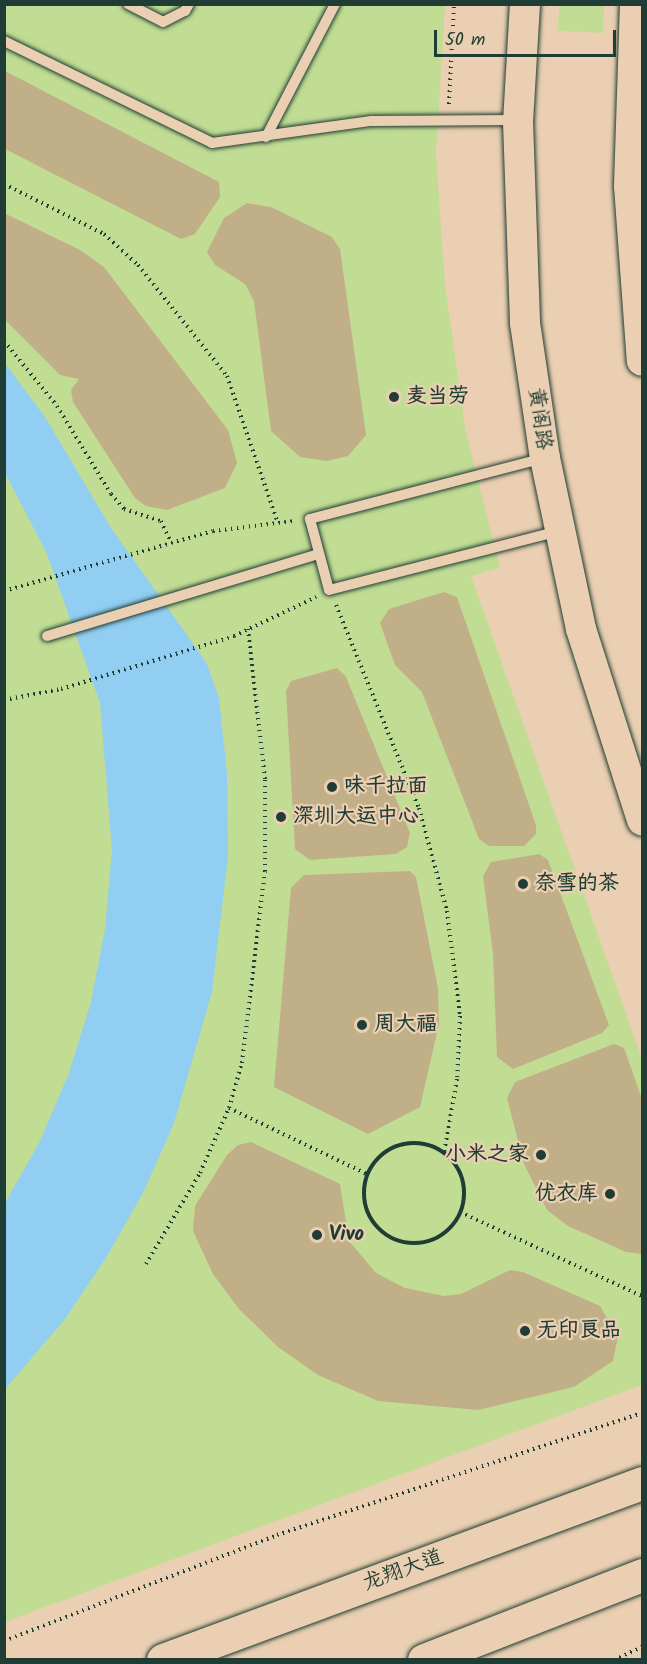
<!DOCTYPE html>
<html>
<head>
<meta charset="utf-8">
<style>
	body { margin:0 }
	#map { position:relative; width:647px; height:1664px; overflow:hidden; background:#ebcfb2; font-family:Kalam,"LXGW WenKai TC",sans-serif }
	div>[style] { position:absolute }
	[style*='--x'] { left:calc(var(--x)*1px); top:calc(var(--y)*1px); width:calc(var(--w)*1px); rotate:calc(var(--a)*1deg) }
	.green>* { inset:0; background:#c1dd94 }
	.water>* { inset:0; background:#92cdf2 }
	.building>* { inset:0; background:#c1af88 }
	.path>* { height:4px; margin-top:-2px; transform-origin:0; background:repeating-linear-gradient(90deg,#1f3d34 0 1.5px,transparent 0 6px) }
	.path>.ring { margin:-2px; padding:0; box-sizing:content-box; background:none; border:4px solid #1f3d34; border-radius:50% }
	.roads { filter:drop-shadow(0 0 2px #1f3d34) drop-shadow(0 0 2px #1f3d34) }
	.service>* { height:10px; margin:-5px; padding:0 5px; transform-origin:5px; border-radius:5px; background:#ebcfb2 }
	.secondary>* { height:30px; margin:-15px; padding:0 15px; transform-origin:15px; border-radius:15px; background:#ebcfb2 }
	.primary>* { height:33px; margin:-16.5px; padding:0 16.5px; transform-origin:16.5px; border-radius:16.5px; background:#ebcfb2 }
	.dots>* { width:16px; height:16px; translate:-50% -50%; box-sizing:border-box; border:3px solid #ebcfb2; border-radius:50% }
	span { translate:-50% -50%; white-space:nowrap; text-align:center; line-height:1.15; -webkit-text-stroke:4.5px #ebcfb2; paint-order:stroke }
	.poi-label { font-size:21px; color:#1f3d34; font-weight:700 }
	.left { translate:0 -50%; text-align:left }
	.right { translate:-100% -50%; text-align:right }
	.street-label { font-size:21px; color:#1f3d34 }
	.frame { position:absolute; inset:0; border:6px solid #1f3d34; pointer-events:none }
	.scale { position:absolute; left:434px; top:30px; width:182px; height:27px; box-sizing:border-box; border:3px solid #1f3d34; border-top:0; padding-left:8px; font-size:18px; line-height:21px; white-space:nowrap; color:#1f3d34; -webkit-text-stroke:4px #ebcfb2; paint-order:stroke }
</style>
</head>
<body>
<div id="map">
	<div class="green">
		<i style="clip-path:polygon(5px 5px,445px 5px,436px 155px,445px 284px,465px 428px,500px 568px,471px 576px,642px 1059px,642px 1385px,5px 1622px)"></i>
		<i style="clip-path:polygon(560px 5px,604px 5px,603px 33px,557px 31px)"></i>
	</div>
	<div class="water">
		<i style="clip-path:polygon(4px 362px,45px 417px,111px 528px,206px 662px,219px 698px,227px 773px,228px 856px,212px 992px,174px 1123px,143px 1193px,106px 1258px,65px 1319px,5px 1389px,5px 1203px,39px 1143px,69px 1073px,91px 1002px,105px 929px,112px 850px,100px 703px,47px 554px,5px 473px)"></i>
	</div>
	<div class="building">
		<i style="clip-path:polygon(5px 71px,219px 182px,220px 197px,195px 234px,181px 239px,5px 149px)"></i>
		<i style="clip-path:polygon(247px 203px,271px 207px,332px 237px,340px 249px,366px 435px,348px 456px,327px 461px,300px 457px,271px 431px,254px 301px,245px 284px,215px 265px,207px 252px,224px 218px)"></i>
		<i style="clip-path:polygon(4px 213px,80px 250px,104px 267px,228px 430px,237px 463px,225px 488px,167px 510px,146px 506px,135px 498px,73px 402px,71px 390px,79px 379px,60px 375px,4px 319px)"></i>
		<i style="clip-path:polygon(444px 592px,457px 597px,536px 825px,536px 834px,524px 846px,489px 846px,479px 839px,422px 692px,395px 665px,380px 623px,389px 609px)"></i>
		<i style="clip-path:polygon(337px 668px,346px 677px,410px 833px,407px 847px,396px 854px,310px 860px,295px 849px,286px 691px,291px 681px)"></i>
		<i style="clip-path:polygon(539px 854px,548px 860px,609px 1025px,602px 1033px,513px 1069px,497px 1057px,493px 954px,483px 876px,491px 862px)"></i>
		<i style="clip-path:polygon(410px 871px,416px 877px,438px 988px,439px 1024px,420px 1107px,368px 1134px,274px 1087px,291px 888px,304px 875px)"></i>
		<i style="clip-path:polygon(614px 1044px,624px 1048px,642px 1099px,642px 1254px,626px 1252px,568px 1226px,547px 1210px,524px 1164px,507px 1098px,515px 1082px)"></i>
		<i style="clip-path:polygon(251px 1142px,340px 1184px,349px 1241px,376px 1273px,405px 1288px,444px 1296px,461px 1294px,510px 1270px,523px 1272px,600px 1306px,618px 1337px,613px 1361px,574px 1387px,478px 1410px,378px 1401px,318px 1375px,278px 1347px,239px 1309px,213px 1274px,193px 1231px,195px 1206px,227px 1155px,238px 1145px)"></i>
	</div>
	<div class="path">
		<i style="--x:449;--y:104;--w:100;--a:-87.1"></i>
		<i style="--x:4;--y:184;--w:112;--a:26.6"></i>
		<i style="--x:104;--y:234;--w:46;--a:42.4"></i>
		<i style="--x:138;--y:265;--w:142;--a:51.3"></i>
		<i style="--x:227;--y:376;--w:156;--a:70.9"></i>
		<i style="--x:4;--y:341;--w:84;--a:50.8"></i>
		<i style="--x:57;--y:406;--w:103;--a:58.5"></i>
		<i style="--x:111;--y:494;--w:20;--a:49"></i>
		<i style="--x:124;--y:509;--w:39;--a:18"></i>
		<i style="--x:161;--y:521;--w:23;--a:65"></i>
		<i style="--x:4;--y:591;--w:217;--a:-16"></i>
		<i style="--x:213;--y:531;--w:83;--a:-7"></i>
		<i style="--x:336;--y:605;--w:219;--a:67.8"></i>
		<i style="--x:419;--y:808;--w:107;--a:74.8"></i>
		<i style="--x:447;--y:911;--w:106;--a:82.9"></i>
		<i style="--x:460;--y:1016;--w:63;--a:92.7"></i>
		<i style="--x:457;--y:1079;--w:75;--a:100"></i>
		<i style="--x:4;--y:700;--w:58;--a:-10.9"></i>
		<i style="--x:61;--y:689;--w:181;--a:-17"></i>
		<i style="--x:234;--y:636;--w:91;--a:-25.4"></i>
		<i style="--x:229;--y:1108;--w:153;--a:25.6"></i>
		<i class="ring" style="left:364px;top:1143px;width:96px;height:96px"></i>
		<i style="--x:460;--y:1212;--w:200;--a:24.8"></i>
		<i style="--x:146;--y:1264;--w:106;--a:-59.3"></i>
		<i style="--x:200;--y:1173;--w:71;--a:-66"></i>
		<i style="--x:229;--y:1108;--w:47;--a:-73.9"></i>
		<i style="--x:242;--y:1063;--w:193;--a:-83.2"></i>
		<i style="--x:265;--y:871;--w:92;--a:-90"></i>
		<i style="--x:265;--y:779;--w:151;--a:-96.5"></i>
		<i style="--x:4;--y:1641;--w:293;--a:-21.2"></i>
		<i style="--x:277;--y:1535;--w:385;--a:-18.5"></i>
		<i style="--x:614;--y:1660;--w:31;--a:-25"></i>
	</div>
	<div class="roads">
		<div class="service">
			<i style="--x:128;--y:4;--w:39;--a:27"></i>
			<i style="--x:163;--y:22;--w:25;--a:-27"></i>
			<i style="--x:185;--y:11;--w:8;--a:-60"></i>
			<i style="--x:4;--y:41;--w:232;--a:26.1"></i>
			<i style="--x:212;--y:143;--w:161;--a:-7.9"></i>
			<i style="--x:371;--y:121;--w:144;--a:-0.4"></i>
			<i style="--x:266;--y:137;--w:150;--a:-62.6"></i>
			<i style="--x:544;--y:458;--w:242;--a:165.4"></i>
			<i style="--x:310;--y:519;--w:73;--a:75"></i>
			<i style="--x:329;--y:590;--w:236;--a:-14.4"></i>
			<i style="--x:47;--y:636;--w:283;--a:-16.8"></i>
		</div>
		<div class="secondary">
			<i style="--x:525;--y:4;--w:117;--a:93.4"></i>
			<i style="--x:518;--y:121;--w:202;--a:88"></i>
			<i style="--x:525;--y:323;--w:136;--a:81.6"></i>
			<i style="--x:545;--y:458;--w:175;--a:78.1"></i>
			<i style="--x:581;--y:629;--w:201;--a:72.3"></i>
			<i style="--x:635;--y:4;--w:182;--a:91.9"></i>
			<i style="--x:629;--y:186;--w:175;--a:85.8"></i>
		</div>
		<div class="primary">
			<i style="--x:163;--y:1660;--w:511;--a:-20.28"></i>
			<i style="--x:424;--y:1660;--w:234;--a:-21.3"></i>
		</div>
	</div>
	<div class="dots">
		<i style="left:394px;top:397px;background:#1f3d34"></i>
		<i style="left:332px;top:787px;background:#1f3d34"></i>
		<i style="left:281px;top:817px;background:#1f3d34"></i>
		<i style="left:523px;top:884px;background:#1f3d34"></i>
		<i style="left:362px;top:1025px;background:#1f3d34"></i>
		<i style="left:541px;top:1155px;background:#1f3d34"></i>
		<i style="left:610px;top:1194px;background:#1f3d34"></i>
		<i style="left:317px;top:1235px;background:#1f3d34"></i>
		<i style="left:525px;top:1331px;background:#1f3d34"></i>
	</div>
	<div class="poi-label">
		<span class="left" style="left:406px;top:397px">麦当劳</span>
		<span class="left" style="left:344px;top:787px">味千拉面</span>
		<span class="left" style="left:293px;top:817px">深圳大运中心</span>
		<span class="left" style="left:535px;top:884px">奈雪的茶</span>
		<span class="left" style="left:374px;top:1025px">周大福</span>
		<span class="right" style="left:529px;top:1155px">小米之家</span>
		<span class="right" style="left:598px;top:1194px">优衣库</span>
		<span class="left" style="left:329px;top:1235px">Vivo</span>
		<span class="left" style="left:537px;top:1331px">无印良品</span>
	</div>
	<div class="street-label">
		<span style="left:539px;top:419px;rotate:82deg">黄阁路</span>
		<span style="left:403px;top:1571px;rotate:-20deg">龙翔大道</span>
	</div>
	<div class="frame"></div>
	<div class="scale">50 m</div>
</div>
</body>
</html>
